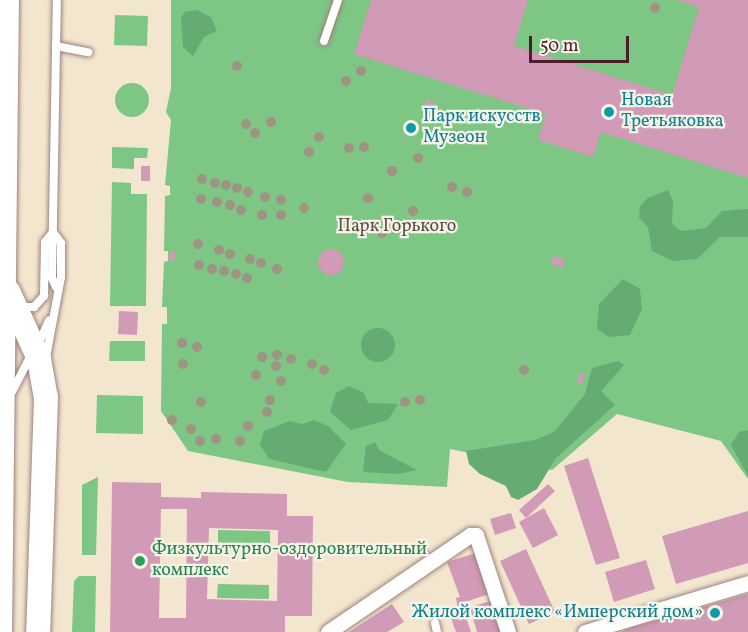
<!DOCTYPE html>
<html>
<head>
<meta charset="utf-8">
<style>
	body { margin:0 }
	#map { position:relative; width:748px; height:632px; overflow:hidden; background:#f3e6cf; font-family:Vollkorn,serif }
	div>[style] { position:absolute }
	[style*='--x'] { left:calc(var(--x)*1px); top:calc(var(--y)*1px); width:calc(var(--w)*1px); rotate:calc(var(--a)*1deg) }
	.green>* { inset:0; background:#7dc684 }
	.round { border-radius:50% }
	.forest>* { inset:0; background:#66ab72 }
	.building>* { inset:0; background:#d19ab6 }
	.roads { filter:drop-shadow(0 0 2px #9e827d) drop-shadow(0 0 2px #9e827d) }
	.service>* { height:8px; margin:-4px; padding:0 4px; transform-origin:4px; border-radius:4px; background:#fff }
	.minor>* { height:15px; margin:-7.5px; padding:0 7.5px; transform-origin:7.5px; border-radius:7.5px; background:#fff }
	.primary>* { height:24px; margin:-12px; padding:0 12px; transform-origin:12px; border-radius:12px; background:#fff }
	.trees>* { width:10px; height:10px; margin:-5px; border-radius:50%; background:#9e9484 }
	.dots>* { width:16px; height:16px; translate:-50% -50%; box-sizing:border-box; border:3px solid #f7f3e8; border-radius:50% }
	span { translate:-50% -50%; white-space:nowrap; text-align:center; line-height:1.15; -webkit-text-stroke:4.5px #f7f3e8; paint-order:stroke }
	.culture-label { font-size:18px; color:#0d838f }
	.left { translate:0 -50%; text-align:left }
	.right { translate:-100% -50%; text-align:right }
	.park-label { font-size:18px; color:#595146 }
	.leisure-label { font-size:18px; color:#27864d }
	.scale { position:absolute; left:529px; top:36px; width:100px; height:27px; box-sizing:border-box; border:3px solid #4a1f2b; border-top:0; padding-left:8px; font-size:18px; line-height:21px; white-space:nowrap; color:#4a1f2b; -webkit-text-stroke:4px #f7f3e8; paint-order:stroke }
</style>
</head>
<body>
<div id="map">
	<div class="green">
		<i style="clip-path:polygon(171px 0,748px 0,748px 479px,721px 441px,617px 414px,552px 470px,450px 449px,447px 487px,348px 482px,188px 451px,161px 411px,162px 324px,167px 324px,167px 307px,162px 307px,164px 262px,168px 261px,168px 251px,164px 251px,165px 196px,170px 195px,170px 186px,165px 185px,171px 120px,166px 112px,171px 88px)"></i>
		<i style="clip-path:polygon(115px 15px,148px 16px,147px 46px,114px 45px)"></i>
		<i class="round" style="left:115px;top:83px;width:34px;height:34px"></i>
		<i style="clip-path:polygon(112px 147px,148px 148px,147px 158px,134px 158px,134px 169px,112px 168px)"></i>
		<i style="clip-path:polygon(112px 182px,131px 183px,131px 194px,147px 194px,146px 306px,110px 306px)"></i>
		<i style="clip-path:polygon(110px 341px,145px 341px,145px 361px,109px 361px)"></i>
		<i style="clip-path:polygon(97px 395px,143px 396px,143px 434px,96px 433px)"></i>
		<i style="clip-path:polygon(98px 477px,96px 555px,82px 555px,82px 485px)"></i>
		<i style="clip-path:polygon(218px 530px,270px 531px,270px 545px,218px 545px)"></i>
		<i style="clip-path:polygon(79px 576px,96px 576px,95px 632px,72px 632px,74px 581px)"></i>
		<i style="clip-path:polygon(218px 584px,269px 585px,269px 599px,217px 598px)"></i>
	</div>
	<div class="forest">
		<i style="clip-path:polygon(197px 10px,211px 17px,217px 31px,204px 37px,193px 56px,183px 47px,181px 19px,184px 12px)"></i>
		<i style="clip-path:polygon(668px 190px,673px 201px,672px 224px,681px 231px,706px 228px,722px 211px,748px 209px,748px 237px,720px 237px,697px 259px,673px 261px,652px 251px,648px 227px,639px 218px,640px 206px,648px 198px)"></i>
		<i style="clip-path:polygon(623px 279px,640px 289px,642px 309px,630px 335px,609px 337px,597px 329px,599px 304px)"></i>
		<i class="round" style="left:361px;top:328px;width:34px;height:34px"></i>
		<i style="clip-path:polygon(618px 361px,624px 365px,601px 391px,615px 405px,556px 458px,537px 489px,518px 500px,511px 497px,506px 486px,480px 474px,469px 464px,466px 451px,535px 440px,554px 432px,585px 394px,592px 368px)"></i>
		<i style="clip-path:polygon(349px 386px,364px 393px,368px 403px,398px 404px,388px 420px,351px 430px,330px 412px,336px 393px)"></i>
		<i style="clip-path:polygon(314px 420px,328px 426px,346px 444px,326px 472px,269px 459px,260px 445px,264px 431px,290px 421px,302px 424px)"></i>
		<i style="clip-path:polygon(748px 430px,748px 476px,731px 445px,739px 432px)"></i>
		<i style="clip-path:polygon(375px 442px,379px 450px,417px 470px,398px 474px,363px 472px,366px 446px)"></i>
	</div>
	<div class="building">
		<i style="clip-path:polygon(371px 0,528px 0,514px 46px,672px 95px,699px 7px,678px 0,748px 0,748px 178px,601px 132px,593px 157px,564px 148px,538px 140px,546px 114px,354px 54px)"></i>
		<i style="clip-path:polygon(427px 99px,438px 106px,437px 111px,423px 109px)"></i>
		<i style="clip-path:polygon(141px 166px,150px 166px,150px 181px,141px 181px)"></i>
		<i class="round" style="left:318px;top:249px;width:26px;height:26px"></i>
		<i style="clip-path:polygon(169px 251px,175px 252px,174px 262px,169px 262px)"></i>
		<i style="clip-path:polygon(553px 256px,565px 259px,563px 267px,551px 264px)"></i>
		<i style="clip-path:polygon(119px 311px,138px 312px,137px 335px,118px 334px)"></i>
		<i style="clip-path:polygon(580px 372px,585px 374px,582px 384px,577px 382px)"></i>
		<i style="clip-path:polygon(588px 458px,620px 558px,596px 565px,564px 466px)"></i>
		<i style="clip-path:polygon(evenodd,112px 482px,161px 483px,161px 497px,201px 498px,201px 492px,287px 494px,287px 516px,313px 516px,312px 616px,285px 616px,285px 632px,110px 632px,112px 482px,161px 509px,187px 509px,186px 618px,159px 618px,161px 509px,112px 482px,209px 528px,278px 530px,277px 601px,207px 599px,209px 528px)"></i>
		<i style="clip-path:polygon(548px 484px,555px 491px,526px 518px,519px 510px)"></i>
		<i style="clip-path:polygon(544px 508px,558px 535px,533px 548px,519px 522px)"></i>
		<i style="clip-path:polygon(748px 511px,748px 563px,676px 584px,662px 536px)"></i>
		<i style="clip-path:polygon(511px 513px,516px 528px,495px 535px,490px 519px)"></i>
		<i style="clip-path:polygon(425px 544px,430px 553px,421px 558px,416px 549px)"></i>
		<i style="clip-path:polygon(526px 549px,555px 612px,529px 624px,500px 561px)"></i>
		<i style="clip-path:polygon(476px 553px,489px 594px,462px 603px,471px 607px,490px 601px,500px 632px,477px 632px,471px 611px,465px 614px,471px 632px,456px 632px,451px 618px,459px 615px,456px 598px,460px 597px,447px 562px)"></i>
		<i style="clip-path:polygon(646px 560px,655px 589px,614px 602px,605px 572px)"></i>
		<i style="clip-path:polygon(748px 594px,748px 632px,621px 632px,630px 628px)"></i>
		<i style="clip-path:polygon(392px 604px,404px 622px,387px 632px,349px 632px)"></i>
	</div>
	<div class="roads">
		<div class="service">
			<i style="--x:324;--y:41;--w:43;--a:-71.1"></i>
			<i style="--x:56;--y:46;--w:33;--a:11"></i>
			<i style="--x:56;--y:287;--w:10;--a:-114"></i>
			<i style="--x:52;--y:278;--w:278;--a:-89"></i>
			<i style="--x:20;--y:307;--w:14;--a:0"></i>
			<i style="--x:34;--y:307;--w:15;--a:-48"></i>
			<i style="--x:44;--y:296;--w:54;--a:-88.9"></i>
			<i style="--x:45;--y:242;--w:13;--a:-51"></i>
			<i style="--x:53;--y:232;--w:14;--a:54"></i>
			<i style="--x:61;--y:243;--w:34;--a:90"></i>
			<i style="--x:61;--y:277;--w:81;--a:100.6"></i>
			<i style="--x:38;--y:345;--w:27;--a:-66"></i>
			<i style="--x:12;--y:392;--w:42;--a:-62.8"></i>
			<i style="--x:435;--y:623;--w:9;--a:77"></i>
		</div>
		<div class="minor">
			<i style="--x:328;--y:632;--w:172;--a:-34.3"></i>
			<i style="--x:470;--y:535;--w:6;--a:0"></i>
			<i style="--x:476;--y:535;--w:102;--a:71.7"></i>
			<i style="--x:585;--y:632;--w:170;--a:-16.7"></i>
		</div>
		<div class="primary">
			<i style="--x:8;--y:291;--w:75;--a:65.5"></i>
			<i style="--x:39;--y:359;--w:39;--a:80"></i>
			<i style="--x:46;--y:397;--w:235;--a:91.9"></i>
			<i style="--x:0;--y:632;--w:632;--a:-89.37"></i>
		</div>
	</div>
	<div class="trees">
		<i style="left:655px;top:8px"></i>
		<i style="left:237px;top:66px"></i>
		<i style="left:361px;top:71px"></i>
		<i style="left:346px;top:81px"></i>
		<i style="left:271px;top:122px"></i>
		<i style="left:246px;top:124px"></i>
		<i style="left:255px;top:133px"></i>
		<i style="left:319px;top:137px"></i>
		<i style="left:364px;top:147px"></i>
		<i style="left:349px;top:148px"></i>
		<i style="left:309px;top:152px"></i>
		<i style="left:418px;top:158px"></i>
		<i style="left:392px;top:171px"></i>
		<i style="left:202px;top:179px"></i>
		<i style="left:215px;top:183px"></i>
		<i style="left:226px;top:185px"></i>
		<i style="left:452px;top:187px"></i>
		<i style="left:237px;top:188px"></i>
		<i style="left:248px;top:192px"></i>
		<i style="left:467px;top:192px"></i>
		<i style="left:265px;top:197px"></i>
		<i style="left:368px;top:198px"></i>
		<i style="left:201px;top:199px"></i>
		<i style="left:281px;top:200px"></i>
		<i style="left:217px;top:202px"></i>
		<i style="left:230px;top:205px"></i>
		<i style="left:304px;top:208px"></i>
		<i style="left:241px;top:210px"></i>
		<i style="left:413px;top:211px"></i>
		<i style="left:262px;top:215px"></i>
		<i style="left:281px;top:215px"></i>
		<i style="left:382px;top:233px"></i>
		<i style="left:198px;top:244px"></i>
		<i style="left:219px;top:250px"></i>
		<i style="left:230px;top:254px"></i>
		<i style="left:250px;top:259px"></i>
		<i style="left:261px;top:263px"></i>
		<i style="left:199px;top:265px"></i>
		<i style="left:212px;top:269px"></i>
		<i style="left:277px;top:269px"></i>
		<i style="left:224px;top:271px"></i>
		<i style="left:236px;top:274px"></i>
		<i style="left:247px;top:278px"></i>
		<i style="left:182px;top:343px"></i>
		<i style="left:197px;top:347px"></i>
		<i style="left:277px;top:355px"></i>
		<i style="left:262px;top:357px"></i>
		<i style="left:291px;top:359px"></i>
		<i style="left:183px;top:364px"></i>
		<i style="left:312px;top:364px"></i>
		<i style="left:276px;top:366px"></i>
		<i style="left:324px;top:370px"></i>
		<i style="left:524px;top:370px"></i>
		<i style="left:256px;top:375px"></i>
		<i style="left:281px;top:381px"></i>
		<i style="left:270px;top:400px"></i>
		<i style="left:420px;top:400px"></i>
		<i style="left:201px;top:402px"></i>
		<i style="left:405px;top:402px"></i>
		<i style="left:267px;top:412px"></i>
		<i style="left:172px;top:420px"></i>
		<i style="left:248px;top:426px"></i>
		<i style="left:191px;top:429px"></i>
		<i style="left:216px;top:439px"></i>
		<i style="left:200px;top:441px"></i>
		<i style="left:240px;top:441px"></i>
	</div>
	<div class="dots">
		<i style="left:609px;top:112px;background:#0f9aa8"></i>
		<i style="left:411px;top:128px;background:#0f9aa8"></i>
		<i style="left:140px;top:561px;background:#2e9e5b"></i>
		<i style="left:715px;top:613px;background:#0f9aa8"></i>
	</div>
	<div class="culture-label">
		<span class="left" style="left:621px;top:112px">Новая<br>Третьяковка</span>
		<span class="left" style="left:423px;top:128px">Парк искусств<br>Музеон</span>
		<span class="right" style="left:703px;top:613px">Жилой комплекс «Имперский дом»</span>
	</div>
	<div class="park-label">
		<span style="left:397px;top:227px">Парк Горького</span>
	</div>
	<div class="leisure-label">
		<span class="left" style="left:152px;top:561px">Физкультурно-оздоровительный<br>комплекс</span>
	</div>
	<div class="scale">50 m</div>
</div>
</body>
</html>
